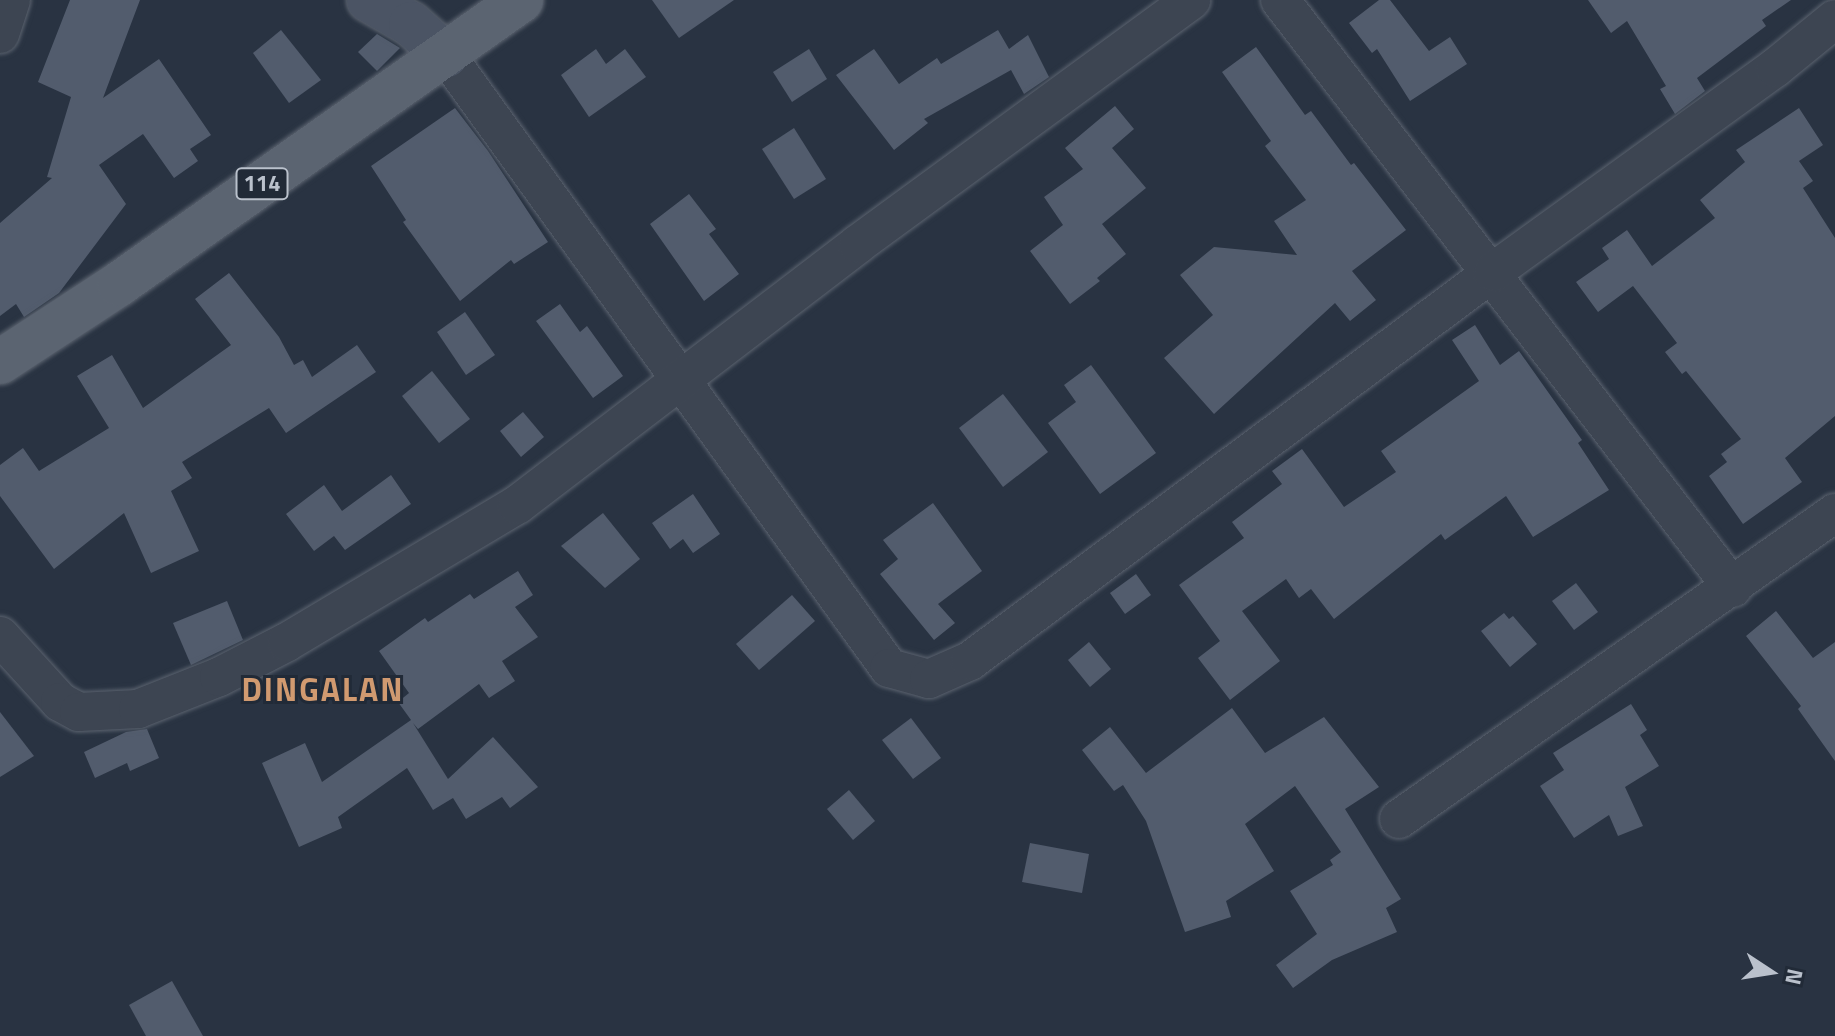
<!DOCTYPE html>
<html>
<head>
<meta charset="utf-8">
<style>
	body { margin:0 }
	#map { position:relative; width:1835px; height:1036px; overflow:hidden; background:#293342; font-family:"Titillium Web",sans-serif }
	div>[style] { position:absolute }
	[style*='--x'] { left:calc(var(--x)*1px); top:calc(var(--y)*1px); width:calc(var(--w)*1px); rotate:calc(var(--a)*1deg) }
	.building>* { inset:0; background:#525c6d }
	.roads { filter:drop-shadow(0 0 2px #5b636f) drop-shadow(0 0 2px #5b636f) }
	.street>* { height:38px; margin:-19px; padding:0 19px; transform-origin:19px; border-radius:19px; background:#3d4552 }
	.secondary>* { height:44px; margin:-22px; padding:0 22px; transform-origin:22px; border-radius:22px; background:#4b5464 }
	.primary>* { height:44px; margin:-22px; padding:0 22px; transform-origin:22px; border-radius:22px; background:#5b6471 }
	span { translate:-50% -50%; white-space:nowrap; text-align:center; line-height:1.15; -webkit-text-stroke:6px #212a37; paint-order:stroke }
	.shield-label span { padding:2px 6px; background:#212a37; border:2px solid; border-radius:6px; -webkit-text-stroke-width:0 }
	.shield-label { font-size:22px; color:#bac1cc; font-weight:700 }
	.district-label { font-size:32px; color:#d19a70; font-weight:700; letter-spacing:2px }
	.north { position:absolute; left:1731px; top:932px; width:80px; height:80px; -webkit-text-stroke:6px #212a37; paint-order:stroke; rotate:102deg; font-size:22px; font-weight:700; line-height:32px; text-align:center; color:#bac1cc }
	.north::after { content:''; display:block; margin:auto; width:28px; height:36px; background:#bac1cc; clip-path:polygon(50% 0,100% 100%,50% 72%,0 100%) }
</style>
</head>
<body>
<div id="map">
	<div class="building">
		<i style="clip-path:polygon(70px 0,140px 0,103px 98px,159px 59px,211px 135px,190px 149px,198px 161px,174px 178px,143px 134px,99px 165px,126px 204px,59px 293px,24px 317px,16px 304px,0 316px,0 223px,52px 178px,47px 177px,71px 97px,38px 82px)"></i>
		<i style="clip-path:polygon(652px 0,734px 0,679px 38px)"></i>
		<i style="clip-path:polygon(1379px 0,1390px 0,1429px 51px,1450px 37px,1467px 64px,1410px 101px,1377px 49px,1372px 53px,1349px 23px)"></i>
		<i style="clip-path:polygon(1588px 0,1791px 0,1762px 20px,1766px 26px,1697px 78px,1705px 91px,1675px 114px,1660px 89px,1666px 86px,1627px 21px,1611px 33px)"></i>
		<i style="clip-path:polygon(281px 30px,321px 80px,289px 103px,253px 53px)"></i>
		<i style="clip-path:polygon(998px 30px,1009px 49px,1028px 35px,1049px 77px,1024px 94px,1011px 70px,924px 119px,928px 123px,894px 150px,836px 75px,874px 49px,899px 84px,937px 58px,941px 64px)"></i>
		<i style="clip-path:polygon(377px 34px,400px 48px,377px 71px,358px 52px)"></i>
		<i style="clip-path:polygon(1256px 47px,1305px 115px,1311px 111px,1351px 165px,1354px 163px,1406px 230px,1352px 271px,1376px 300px,1350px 321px,1335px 303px,1214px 414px,1164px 358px,1213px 315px,1180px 275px,1214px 247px,1297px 255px,1274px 221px,1306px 200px,1265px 146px,1271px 141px,1222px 72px)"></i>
		<i style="clip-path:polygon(596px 49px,606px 64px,625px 49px,646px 77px,589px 117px,561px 75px)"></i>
		<i style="clip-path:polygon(809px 49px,827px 79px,792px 102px,773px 72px)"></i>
		<i style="clip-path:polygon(1115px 106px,1134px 129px,1112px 148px,1146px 188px,1102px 224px,1126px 254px,1097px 278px,1100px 281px,1070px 304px,1030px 251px,1063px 225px,1044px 197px,1083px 169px,1065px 148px)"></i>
		<i style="clip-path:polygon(455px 108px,488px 151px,548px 242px,514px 264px,511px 260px,460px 301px,403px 222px,406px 220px,371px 166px)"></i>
		<i style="clip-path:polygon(1799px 108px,1823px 145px,1799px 161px,1813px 181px,1803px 188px,1835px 238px,1835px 416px,1785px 458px,1802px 482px,1743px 524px,1709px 476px,1727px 462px,1721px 454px,1741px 439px,1686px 371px,1682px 374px,1665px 352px,1677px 343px,1633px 286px,1598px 312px,1576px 282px,1609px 259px,1602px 248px,1627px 230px,1652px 266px,1715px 218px,1700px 200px,1745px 162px,1736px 150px)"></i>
		<i style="clip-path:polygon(794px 128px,826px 179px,794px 199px,762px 149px)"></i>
		<i style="clip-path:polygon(689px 194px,716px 229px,709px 234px,739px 274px,704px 301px,650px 224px)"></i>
		<i style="clip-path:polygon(229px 273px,279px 337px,294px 365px,303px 360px,312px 377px,357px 345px,376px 372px,286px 433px,269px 408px,182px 462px,192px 478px,171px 491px,199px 551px,151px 573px,124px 513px,54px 569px,0 496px,0 465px,23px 448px,39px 471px,109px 428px,77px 376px,112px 355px,143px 408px,231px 345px,195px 299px)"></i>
		<i style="clip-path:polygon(560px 304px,580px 332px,587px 326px,623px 376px,593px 398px,536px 321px)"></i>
		<i style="clip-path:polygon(465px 312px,495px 355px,466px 375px,437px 332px)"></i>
		<i style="clip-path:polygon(1475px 325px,1500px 365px,1519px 351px,1582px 440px,1578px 443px,1609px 490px,1533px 537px,1506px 496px,1445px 540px,1441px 534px,1334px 619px,1311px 589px,1299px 598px,1286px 579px,1242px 611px,1280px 661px,1230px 700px,1198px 658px,1220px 641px,1179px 585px,1244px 538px,1232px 522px,1282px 484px,1272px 471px,1302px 449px,1344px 507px,1396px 472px,1381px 451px,1479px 381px,1452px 340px)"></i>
		<i style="clip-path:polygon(1091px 365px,1156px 453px,1100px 494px,1048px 423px,1076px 402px,1064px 385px)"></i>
		<i style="clip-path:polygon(432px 371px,470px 419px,439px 443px,402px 396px)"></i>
		<i style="clip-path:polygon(1003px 394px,1048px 452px,1003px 487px,959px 428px)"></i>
		<i style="clip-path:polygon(523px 412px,544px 437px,521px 457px,500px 431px)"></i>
		<i style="clip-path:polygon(391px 475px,411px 504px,345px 550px,334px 536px,314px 551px,286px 514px,324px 485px,342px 511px)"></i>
		<i style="clip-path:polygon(693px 494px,720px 534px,693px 553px,683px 539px,670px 549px,652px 523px)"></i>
		<i style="clip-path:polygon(933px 503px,982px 571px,938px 604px,955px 623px,934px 640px,880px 574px,898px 559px,883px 540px)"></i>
		<i style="clip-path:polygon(603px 513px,640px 559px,605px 588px,561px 546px)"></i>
		<i style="clip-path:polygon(518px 571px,533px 595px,515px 607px,538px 637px,502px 661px,515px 681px,489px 698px,479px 684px,418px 729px,413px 723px,448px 779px,493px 737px,538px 787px,510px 808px,502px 797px,466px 819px,453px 798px,433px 810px,407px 768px,338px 817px,342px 828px,299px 847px,262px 763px,305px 743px,322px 782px,411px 720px,398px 702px,409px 693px,379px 651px,425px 618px,428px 622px,470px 594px,474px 599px)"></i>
		<i style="clip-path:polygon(1136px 574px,1151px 595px,1125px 614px,1110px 593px)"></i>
		<i style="clip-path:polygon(1576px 583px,1598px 612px,1574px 630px,1552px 601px)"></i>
		<i style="clip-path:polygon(792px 595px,815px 621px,759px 670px,736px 644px)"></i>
		<i style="clip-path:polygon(227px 601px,243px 640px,191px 665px,173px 623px)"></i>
		<i style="clip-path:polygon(1776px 611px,1813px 658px,1835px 642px,1835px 761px,1798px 709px,1801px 706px,1746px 636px)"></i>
		<i style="clip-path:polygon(1504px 613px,1509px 619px,1513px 616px,1537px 644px,1510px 667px,1481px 631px)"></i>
		<i style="clip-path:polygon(1089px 642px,1111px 669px,1090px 687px,1068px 660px)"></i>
		<i style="clip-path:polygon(1631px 704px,1647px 730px,1640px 735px,1659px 766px,1625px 787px,1643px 826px,1618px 836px,1609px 815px,1574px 838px,1540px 786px,1564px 770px,1553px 753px)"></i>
		<i style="clip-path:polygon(1232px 708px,1265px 753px,1324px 717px,1379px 787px,1345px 809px,1401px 899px,1386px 908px,1397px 932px,1332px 960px,1293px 988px,1276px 965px,1317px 934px,1290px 891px,1333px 865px,1330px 860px,1341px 852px,1295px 786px,1245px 824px,1274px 871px,1226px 901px,1231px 917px,1185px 932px,1146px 821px,1123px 785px,1114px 791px,1082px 750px,1110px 727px,1146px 773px)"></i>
		<i style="clip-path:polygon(0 712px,34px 756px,0 777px)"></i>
		<i style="clip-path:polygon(911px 718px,941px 758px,913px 779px,882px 740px)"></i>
		<i style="clip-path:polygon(147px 729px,159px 758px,130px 771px,127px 763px,95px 778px,84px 752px,126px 732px)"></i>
		<i style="clip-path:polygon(849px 790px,875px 821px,853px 840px,827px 809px)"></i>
		<i style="clip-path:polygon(1030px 843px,1089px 854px,1082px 893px,1022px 882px)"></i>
		<i style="clip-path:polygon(172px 981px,203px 1036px,146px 1036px,129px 1005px)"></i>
	</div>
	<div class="roads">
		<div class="street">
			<i style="--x:1280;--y:0;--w:742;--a:52.39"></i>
			<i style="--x:0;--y:34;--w:36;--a:-72"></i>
			<i style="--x:446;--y:55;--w:756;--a:54.15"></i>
			<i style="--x:889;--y:668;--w:41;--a:15.4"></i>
			<i style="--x:929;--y:679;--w:45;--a:-23.7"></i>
			<i style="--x:970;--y:661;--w:652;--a:-36.64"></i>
			<i style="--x:1493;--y:272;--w:348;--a:-35.9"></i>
			<i style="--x:1775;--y:68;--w:77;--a:-39.2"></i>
			<i style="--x:0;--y:636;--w:89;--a:47.7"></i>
			<i style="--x:60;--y:702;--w:21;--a:28"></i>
			<i style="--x:79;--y:712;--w:59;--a:-2.9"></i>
			<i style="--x:138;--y:709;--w:87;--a:-21.6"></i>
			<i style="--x:219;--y:677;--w:76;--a:-27.2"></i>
			<i style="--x:287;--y:642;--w:268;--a:-30.8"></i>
			<i style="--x:517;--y:505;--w:429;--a:-37.4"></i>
			<i style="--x:858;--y:244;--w:413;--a:-36.2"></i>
			<i style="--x:1399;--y:819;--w:533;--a:-35.06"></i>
		</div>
		<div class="secondary">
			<i style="--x:369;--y:0;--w:48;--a:29.7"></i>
			<i style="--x:411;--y:24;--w:47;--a:41.5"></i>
		</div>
		<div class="primary">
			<i style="--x:0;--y:362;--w:142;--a:-33.2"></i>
			<i style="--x:119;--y:284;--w:492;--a:-35.2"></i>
		</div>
	</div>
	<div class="shield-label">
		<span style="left:262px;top:184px">114</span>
	</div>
	<div class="district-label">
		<span style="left:323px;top:689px">DINGALAN</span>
	</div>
	<div class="north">N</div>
</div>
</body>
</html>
